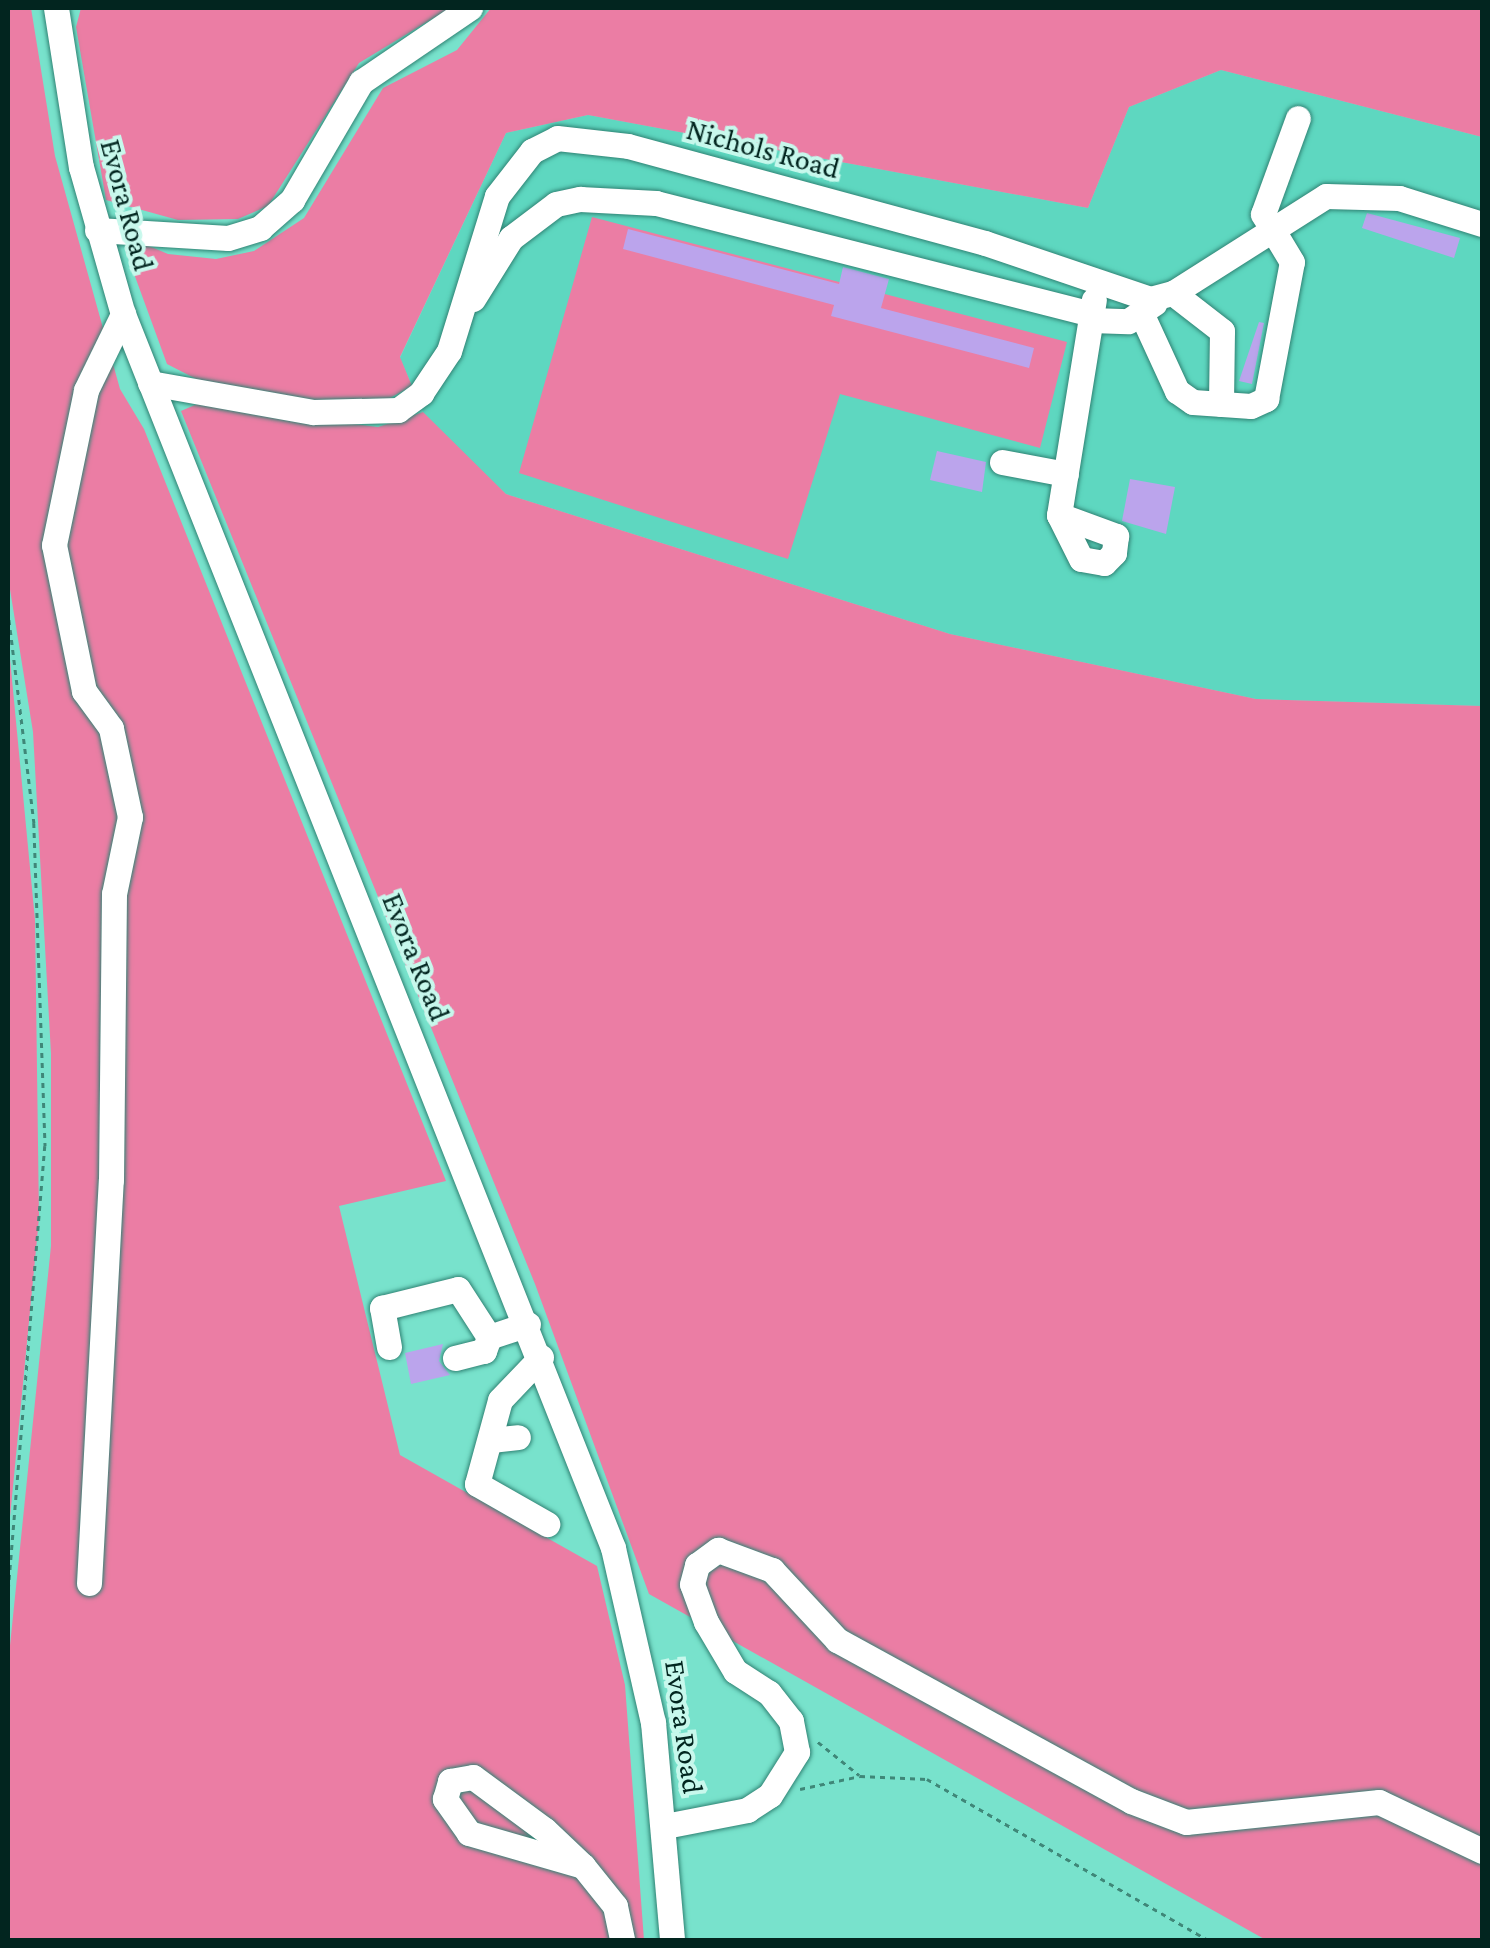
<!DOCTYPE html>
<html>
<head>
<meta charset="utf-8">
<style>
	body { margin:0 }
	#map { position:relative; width:1490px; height:1948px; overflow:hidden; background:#78e2cc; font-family:"Crimson Pro",serif }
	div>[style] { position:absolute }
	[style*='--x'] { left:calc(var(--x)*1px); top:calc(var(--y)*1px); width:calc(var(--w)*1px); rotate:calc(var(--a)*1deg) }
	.built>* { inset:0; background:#5ed7c0 }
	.green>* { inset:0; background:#eb7da4 }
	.building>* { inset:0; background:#bba4ec }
	.path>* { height:2.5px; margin-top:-1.25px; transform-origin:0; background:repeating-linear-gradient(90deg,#3f8778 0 5px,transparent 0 10px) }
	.roads { filter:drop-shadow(0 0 2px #308374) drop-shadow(0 0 2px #308374) }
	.minor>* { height:25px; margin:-12.5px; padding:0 12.5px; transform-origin:12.5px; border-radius:12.5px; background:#fff }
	span { translate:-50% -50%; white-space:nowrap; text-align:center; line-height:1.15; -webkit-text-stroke:8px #c7f8ec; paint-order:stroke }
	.street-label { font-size:30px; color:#02251f }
	.frame { position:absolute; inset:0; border:10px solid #02251f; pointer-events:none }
</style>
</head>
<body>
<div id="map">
	<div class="built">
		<i style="clip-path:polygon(1221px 70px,1482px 137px,1482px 706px,1256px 699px,950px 634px,506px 494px,427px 421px,400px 358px,506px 133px,588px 115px,1088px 208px,1129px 107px)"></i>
	</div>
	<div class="green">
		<i style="clip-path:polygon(8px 8px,31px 8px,55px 156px,120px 389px,144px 429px,446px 1181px,339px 1206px,400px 1455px,597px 1566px,625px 1685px,644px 1940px,8px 1940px,8px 1665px,51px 1246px,51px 1054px,33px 732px,8px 577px)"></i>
		<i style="clip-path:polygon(81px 8px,450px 8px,359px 63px,268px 206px,238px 219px,178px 220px,106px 200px,76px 27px)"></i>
		<i style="clip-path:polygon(491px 8px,1482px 8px,1482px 137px,1221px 70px,1129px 107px,1088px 208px,588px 115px,506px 133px,400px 357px,412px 386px,377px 405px,346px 407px,202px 382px,167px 364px,125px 249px,135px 240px,168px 254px,216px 259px,254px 251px,304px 218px,383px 88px,457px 50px)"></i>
		<i style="clip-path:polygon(592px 217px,1067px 342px,1040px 448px,840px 394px,788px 559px,519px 473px)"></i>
		<i style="clip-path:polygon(197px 404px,378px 427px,423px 412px,506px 494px,950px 634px,1256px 699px,1482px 706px,1482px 1940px,1266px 1940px,649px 1594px,535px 1284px,181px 411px)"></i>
		<i style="clip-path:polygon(8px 638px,35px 920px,39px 1218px,8px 1538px)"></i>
	</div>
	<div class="building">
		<i style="clip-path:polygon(1367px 213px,1460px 238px,1454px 258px,1362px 228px)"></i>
		<i style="clip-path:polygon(628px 229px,839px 284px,843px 267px,889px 279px,881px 308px,1034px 348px,1029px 368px,831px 316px,834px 305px,623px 249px)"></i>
		<i style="clip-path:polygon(1259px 322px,1264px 323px,1252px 384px,1239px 381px)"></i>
		<i style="clip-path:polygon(937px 451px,986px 462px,982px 492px,930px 480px)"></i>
		<i style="clip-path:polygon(1130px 479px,1175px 487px,1166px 534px,1122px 521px)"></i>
		<i style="clip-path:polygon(443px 1344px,439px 1361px,450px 1375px,411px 1384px,405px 1353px)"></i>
	</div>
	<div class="path">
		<i style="--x:8;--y:610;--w:215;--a:83"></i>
		<i style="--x:34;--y:823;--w:323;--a:88"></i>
		<i style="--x:45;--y:1146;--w:450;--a:94.7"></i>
		<i style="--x:818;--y:1742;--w:53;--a:38.8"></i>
		<i style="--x:800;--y:1789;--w:61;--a:-12.2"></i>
		<i style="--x:860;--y:1776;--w:67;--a:2.6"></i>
		<i style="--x:927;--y:1779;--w:324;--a:29.8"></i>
	</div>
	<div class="roads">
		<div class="minor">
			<i style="--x:56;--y:8;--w:161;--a:81.1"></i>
			<i style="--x:81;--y:167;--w:153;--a:74.1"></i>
			<i style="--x:123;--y:314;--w:1328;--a:68.34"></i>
			<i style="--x:613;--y:1548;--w:179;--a:77.1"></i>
			<i style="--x:653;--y:1722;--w:219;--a:85"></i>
			<i style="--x:97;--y:230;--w:131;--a:3.5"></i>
			<i style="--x:228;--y:238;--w:34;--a:-17"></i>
			<i style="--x:260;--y:228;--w:43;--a:-41.2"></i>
			<i style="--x:292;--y:200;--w:137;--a:-59.7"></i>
			<i style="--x:361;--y:82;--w:132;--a:-34.2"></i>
			<i style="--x:1173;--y:293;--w:62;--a:37.8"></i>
			<i style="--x:1222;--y:331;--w:73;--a:90.8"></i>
			<i style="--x:473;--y:299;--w:72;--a:-58.1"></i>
			<i style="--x:511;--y:238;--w:56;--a:-37.1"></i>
			<i style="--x:556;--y:204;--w:25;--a:-12"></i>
			<i style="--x:580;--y:199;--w:76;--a:3"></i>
			<i style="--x:656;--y:203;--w:450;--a:14.3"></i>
			<i style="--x:1142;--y:315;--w:84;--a:65.3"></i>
			<i style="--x:1177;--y:391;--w:19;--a:35"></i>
			<i style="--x:1193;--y:402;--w:58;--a:3.9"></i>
			<i style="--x:1251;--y:406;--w:17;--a:-25"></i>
			<i style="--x:1266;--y:399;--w:139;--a:-79.3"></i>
			<i style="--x:1292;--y:262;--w:56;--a:-121.1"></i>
			<i style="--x:1263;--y:214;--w:102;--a:-70"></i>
			<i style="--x:1091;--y:320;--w:37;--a:2"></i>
			<i style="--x:1128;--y:321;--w:32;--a:-34"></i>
			<i style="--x:150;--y:383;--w:166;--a:10.1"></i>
			<i style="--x:313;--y:412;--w:85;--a:-1.3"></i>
			<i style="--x:398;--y:410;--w:29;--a:-36"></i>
			<i style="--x:421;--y:393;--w:50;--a:-56.3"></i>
			<i style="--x:449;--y:351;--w:162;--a:-72.8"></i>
			<i style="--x:497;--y:196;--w:57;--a:-52.1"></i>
			<i style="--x:532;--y:151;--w:28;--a:-27"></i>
			<i style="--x:557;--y:138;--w:71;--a:6.4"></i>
			<i style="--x:628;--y:146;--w:370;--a:15.2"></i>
			<i style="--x:985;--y:243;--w:174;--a:18.7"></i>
			<i style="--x:1150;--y:299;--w:24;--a:-15"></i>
			<i style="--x:1173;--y:293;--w:181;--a:-32.4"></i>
			<i style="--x:1326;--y:196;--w:73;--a:1.6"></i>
			<i style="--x:1399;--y:198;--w:87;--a:17.4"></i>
			<i style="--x:1002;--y:462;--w:65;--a:10.6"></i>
			<i style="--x:1059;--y:515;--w:61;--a:20.2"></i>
			<i style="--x:1116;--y:536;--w:17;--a:97"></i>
			<i style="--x:1114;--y:553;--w:14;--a:135"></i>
			<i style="--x:1104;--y:563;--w:23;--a:-170"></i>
			<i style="--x:1081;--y:559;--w:49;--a:-116.6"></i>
			<i style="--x:1059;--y:515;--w:218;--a:-80.8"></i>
			<i style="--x:389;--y:1347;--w:40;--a:-100"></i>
			<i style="--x:382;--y:1308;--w:78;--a:-14"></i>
			<i style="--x:458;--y:1289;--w:57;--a:57.1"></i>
			<i style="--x:541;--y:1357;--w:59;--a:133.6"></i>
			<i style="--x:500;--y:1400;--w:87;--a:105.3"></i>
			<i style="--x:477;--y:1484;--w:81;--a:29.7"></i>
			<i style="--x:455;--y:1358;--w:30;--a:-14"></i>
			<i style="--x:484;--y:1351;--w:15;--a:-70"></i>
			<i style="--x:489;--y:1337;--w:41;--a:-18.4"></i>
			<i style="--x:491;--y:1440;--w:27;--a:-6"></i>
			<i style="--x:89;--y:1583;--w:404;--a:-86.9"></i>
			<i style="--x:111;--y:1180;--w:286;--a:-89.4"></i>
			<i style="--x:114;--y:894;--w:79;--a:-78.3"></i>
			<i style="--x:130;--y:817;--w:91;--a:-102.1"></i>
			<i style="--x:111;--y:728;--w:46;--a:-126.1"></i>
			<i style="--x:84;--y:691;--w:149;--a:-101.6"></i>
			<i style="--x:54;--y:545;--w:158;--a:-78.3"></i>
			<i style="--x:86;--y:390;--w:85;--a:-64"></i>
			<i style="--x:665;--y:1826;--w:84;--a:-11"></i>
			<i style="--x:747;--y:1810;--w:27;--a:-33"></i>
			<i style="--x:770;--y:1795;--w:51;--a:-57.9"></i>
			<i style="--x:797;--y:1752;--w:32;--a:-101"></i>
			<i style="--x:791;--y:1721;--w:36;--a:-128"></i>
			<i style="--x:769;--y:1693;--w:40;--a:-147.1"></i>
			<i style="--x:735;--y:1671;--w:57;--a:-120.6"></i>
			<i style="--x:706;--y:1622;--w:40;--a:-110.2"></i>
			<i style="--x:692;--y:1584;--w:20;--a:-75"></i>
			<i style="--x:697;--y:1565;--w:26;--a:-36"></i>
			<i style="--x:718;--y:1550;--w:58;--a:20.3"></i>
			<i style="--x:772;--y:1570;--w:96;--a:47.1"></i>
			<i style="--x:837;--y:1640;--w:335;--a:28.7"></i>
			<i style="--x:1131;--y:1801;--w:59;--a:20.9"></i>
			<i style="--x:1186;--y:1822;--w:194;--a:-5.9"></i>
			<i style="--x:1379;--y:1802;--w:114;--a:25.4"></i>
			<i style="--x:583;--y:1866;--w:119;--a:-163.9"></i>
			<i style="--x:469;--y:1833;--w:42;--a:-125.2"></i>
			<i style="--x:445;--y:1799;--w:19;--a:-74"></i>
			<i style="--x:450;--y:1781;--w:23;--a:-10"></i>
			<i style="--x:473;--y:1777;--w:89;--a:36.4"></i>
			<i style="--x:545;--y:1830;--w:52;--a:43.5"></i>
			<i style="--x:583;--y:1866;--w:51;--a:51.3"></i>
			<i style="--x:615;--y:1906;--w:35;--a:78"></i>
		</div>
	</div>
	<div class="street-label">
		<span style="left:763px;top:149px;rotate:15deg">Nichols Road</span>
		<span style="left:127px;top:205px;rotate:75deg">Evora Road</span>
		<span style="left:416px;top:957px;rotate:68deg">Evora Road</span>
		<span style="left:684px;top:1727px;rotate:82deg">Evora Road</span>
	</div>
	<div class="frame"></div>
</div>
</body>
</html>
